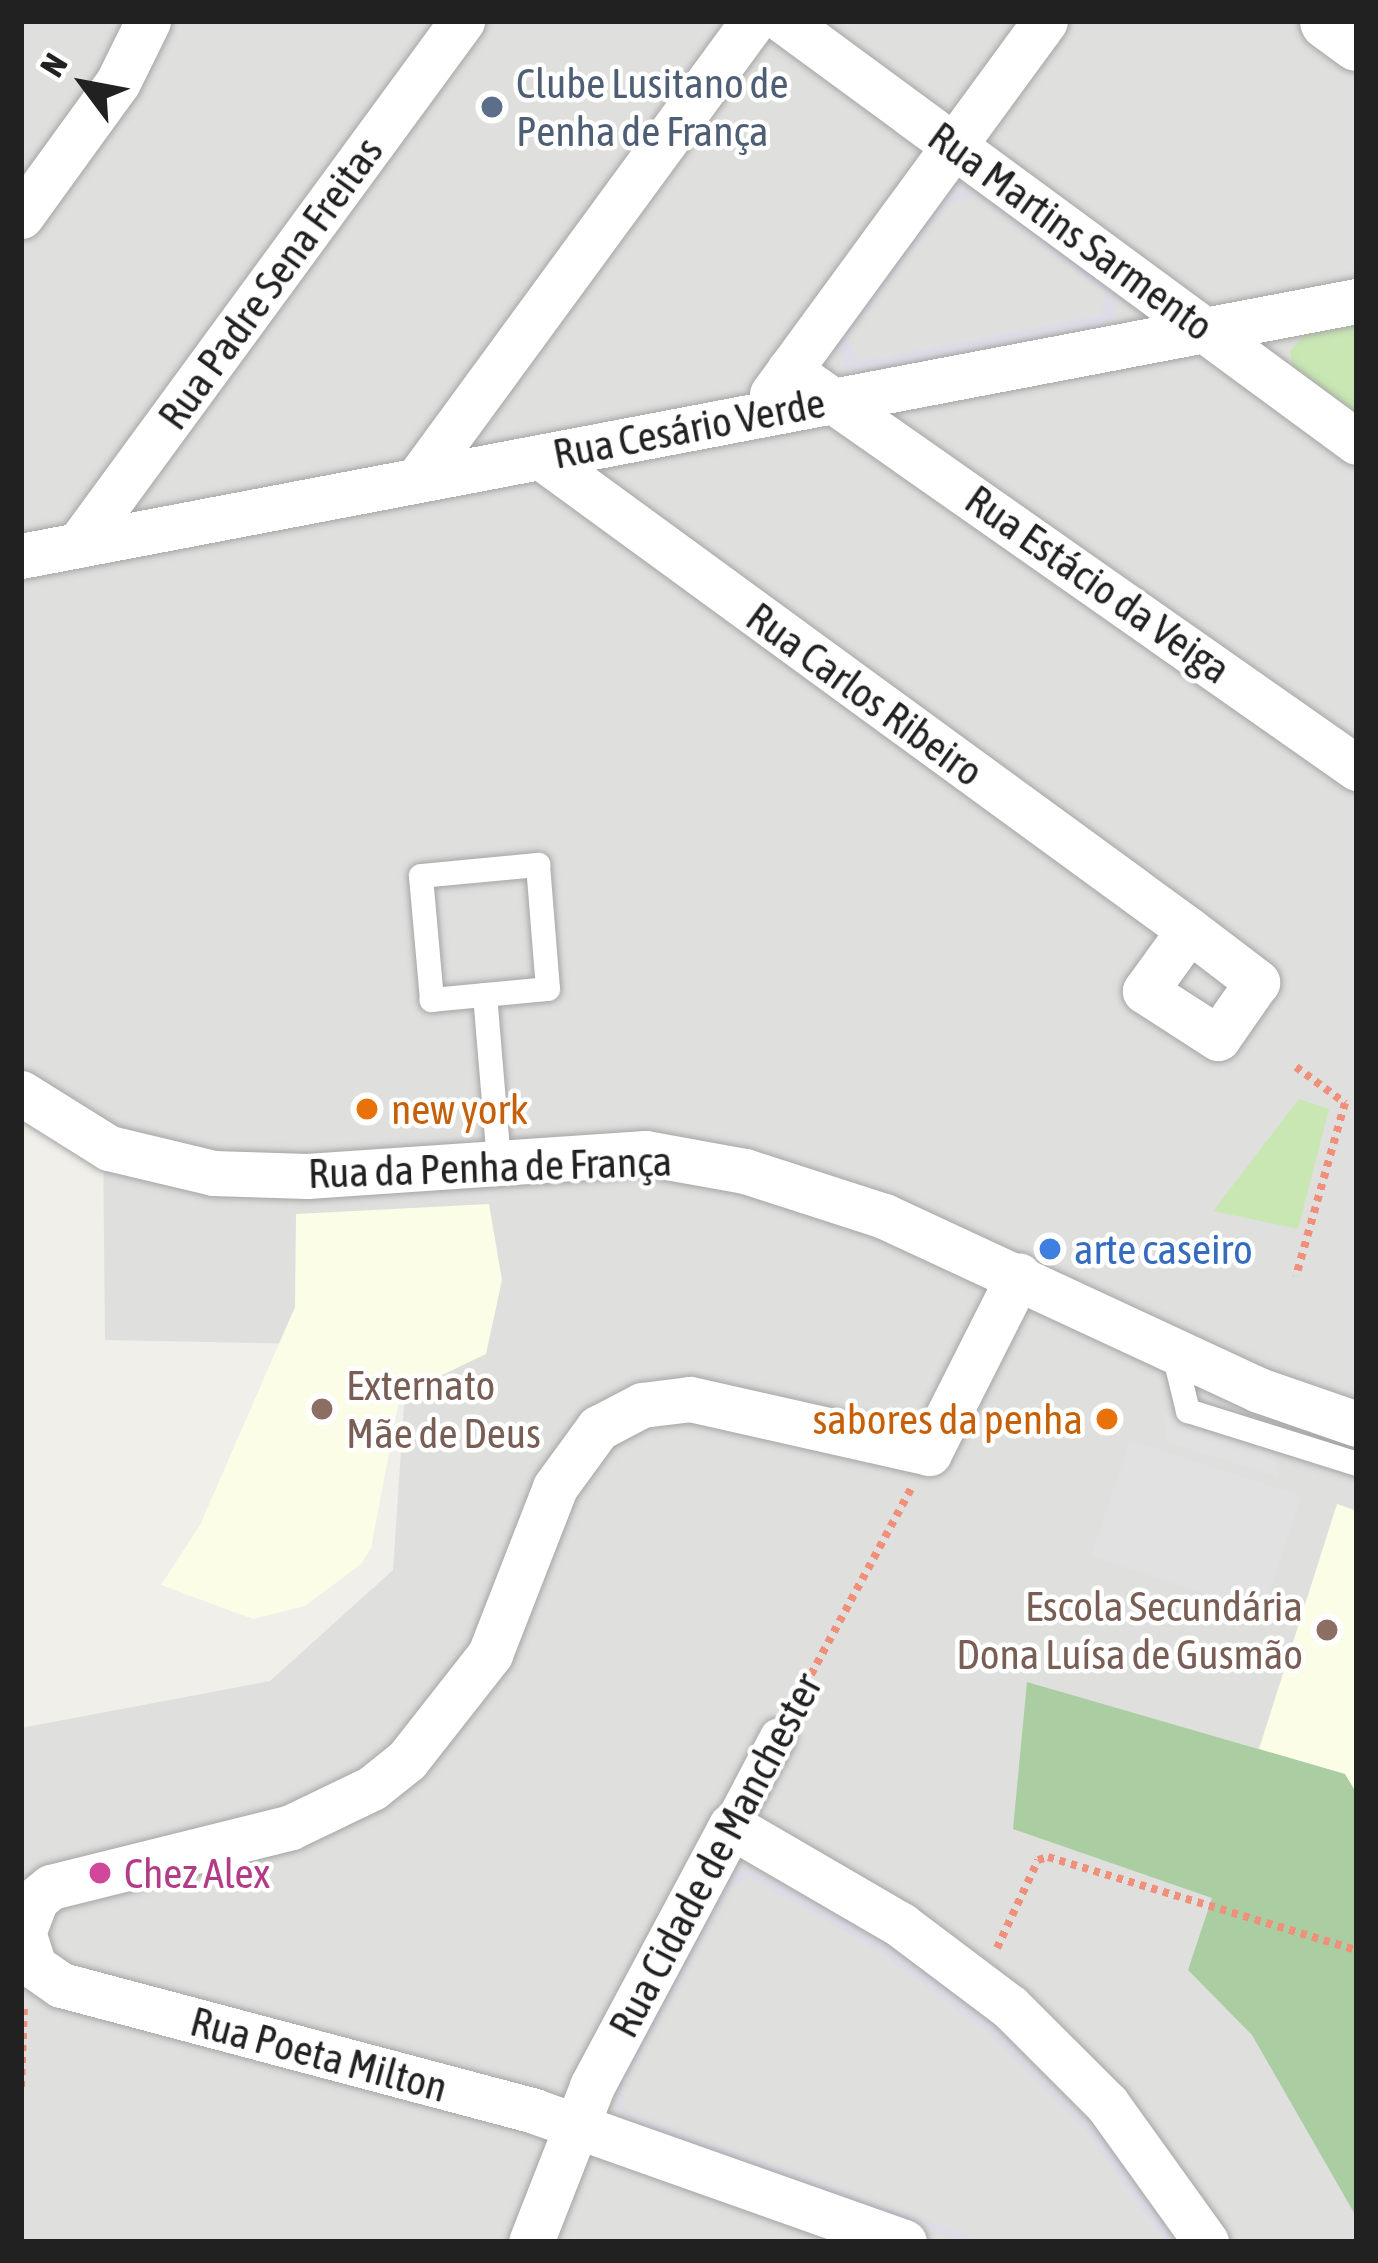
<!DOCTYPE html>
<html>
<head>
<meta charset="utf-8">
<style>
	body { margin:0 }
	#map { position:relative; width:1378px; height:2263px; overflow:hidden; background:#f1efe9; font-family:"Asap Condensed",sans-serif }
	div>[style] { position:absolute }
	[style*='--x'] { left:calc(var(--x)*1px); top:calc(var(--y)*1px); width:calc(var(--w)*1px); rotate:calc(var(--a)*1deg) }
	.residential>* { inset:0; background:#dfdfde }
	.education>* { inset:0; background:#fbfde6 }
	.grass>* { inset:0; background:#c8e7b3 }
	.forest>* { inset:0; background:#aacda1 }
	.parking>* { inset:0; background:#e1e1e1 }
	.plaza>* { inset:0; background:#dedde7 }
	.path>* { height:8px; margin-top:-4px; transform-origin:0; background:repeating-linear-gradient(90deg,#f1907a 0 6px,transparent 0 12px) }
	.roads { filter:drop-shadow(0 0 3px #a5a5a5) drop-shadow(0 0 3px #a5a5a5) }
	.service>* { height:24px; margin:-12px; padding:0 12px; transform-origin:12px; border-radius:12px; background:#fff }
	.pedestrian>* { height:36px; margin:-18px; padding:0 18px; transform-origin:18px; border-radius:18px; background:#fff }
	.minor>* { height:45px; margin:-22.5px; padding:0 22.5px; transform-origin:22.5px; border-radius:22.5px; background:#fff }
	.tertiary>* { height:57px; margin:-28.5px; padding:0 28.5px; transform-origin:28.5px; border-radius:28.5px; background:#fff }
	.dots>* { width:33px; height:33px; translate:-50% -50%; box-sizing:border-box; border:6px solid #fff; border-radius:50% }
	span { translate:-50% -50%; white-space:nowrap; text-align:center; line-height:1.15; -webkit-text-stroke:9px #fff; paint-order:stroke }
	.service-label { font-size:42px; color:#4e5e75 }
	.left { translate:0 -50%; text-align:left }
	.street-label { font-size:42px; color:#212121 }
	.food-label { font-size:42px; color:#c56008 }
	.right { translate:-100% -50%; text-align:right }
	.shop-label { font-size:42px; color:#366cbe }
	.education-label { font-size:42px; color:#785e54 }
	.hotel-label { font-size:42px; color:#b23c85 }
	.frame { position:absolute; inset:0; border:24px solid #212121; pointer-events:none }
	.north { position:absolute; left:24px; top:24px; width:120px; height:120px; -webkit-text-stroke:9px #fff; paint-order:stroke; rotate:302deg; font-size:33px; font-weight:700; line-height:48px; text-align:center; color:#212121 }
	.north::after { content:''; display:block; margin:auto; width:42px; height:54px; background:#212121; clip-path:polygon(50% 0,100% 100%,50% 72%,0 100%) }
</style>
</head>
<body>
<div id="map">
	<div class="residential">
		<i style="clip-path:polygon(21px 21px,1357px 21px,1357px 2242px,21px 2242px,21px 1728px,270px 1681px,393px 1570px,408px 1346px,105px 1340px,103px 1138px,21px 1086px)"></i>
	</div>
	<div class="education">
		<i style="clip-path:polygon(489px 1204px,502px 1280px,486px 1354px,400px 1395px,371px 1548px,361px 1564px,305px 1606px,253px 1619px,161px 1585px,200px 1525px,295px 1307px,296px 1214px)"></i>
		<i style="clip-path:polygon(1337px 1504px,1357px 1511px,1357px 1794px,1344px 1774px,1259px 1749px)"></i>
	</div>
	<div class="grass">
		<i style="clip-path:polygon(1357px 322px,1357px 417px,1293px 368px,1290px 351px,1307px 332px)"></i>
		<i style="clip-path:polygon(1299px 1099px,1329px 1109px,1298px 1229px,1213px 1211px)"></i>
	</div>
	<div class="forest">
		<i style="clip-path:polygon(1027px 1682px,1345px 1774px,1357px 1794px,1357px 2218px,1252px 2035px,1188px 1970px,1212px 1898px,1013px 1829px)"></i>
	</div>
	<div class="parking">
		<i style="clip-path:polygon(1164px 1414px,1272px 1447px,1279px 1477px,1166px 1442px)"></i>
		<i style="clip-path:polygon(1130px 1440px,1301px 1496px,1263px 1613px,1091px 1556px)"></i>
	</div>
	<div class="plaza">
		<i style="clip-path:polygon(evenodd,959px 184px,1117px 292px,1116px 318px,1102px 328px,863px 373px,844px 368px,836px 342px,948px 188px,959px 184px,976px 198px,1105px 293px,1100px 315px,860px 361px,847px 339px,948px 202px,976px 198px)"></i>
		<i style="clip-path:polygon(750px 1867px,889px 1943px,996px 2024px,1091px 2119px,1180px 2242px,1166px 2242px,1082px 2126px,986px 2031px,883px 1954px,751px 1878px,731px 1887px,621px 2093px,627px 2113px,987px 2242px,961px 2242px,622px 2120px,613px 2092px,730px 1874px)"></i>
	</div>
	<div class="path">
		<i style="--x:1296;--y:1067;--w:61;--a:36.3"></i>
		<i style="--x:1345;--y:1103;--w:180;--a:105.8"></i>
		<i style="--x:794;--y:1706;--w:249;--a:-61.7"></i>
		<i style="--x:997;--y:1948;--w:97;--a:-65"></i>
		<i style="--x:1038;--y:1860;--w:10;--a:-17"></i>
		<i style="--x:1048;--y:1857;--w:323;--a:16.8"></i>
		<i style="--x:21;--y:2087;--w:82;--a:-87.9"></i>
	</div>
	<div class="roads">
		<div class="service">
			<i style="--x:538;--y:865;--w:124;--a:85.4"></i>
			<i style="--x:548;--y:989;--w:117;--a:174.6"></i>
			<i style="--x:432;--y:1000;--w:124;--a:-95.1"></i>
			<i style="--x:421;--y:876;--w:118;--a:-5.4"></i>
			<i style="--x:485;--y:995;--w:168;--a:85.2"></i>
			<i style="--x:1173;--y:1350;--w:63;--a:76.2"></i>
			<i style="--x:1188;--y:1411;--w:177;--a:17.4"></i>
		</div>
		<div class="pedestrian">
			<i style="--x:731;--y:1826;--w:101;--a:-62.2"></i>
		</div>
		<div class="minor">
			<i style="--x:784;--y:21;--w:711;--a:36.31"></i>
			<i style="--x:21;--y:216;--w:165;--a:-54.1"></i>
			<i style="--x:118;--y:82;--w:68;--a:-63.8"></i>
			<i style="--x:789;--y:370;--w:694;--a:35.02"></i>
			<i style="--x:772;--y:394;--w:462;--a:-53.8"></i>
			<i style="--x:541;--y:457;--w:802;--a:36.13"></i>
			<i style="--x:1189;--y:930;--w:86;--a:37.4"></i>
			<i style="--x:1257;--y:982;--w:68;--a:124.9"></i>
			<i style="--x:1218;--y:1038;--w:87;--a:-147.2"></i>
			<i style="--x:1145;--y:991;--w:75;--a:-54.2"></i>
			<i style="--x:417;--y:480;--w:569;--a:-53.79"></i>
			<i style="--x:78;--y:545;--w:650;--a:-53.77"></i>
			<i style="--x:21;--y:556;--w:1360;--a:-10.81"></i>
			<i style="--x:21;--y:1093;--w:104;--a:32"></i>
			<i style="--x:109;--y:1148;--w:107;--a:13.5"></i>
			<i style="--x:213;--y:1173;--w:94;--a:1.8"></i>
			<i style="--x:307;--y:1176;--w:339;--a:-3.9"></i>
			<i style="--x:645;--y:1153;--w:102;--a:10.2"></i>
			<i style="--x:745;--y:1171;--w:146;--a:17.9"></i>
			<i style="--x:884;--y:1216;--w:413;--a:24.9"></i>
			<i style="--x:1259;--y:1390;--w:104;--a:19.1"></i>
			<i style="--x:531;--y:2242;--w:168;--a:-68.6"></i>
			<i style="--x:592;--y:2086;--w:295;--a:-61.9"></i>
			<i style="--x:731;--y:1826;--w:197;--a:30.2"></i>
			<i style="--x:901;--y:1925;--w:136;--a:37"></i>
			<i style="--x:1010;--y:2007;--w:137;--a:45"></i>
			<i style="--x:1107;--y:2104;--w:170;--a:54.3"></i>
			<i style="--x:904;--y:2242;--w:392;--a:-160.5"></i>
			<i style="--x:535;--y:2111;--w:490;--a:-165.1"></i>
			<i style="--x:61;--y:1985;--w:33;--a:-145"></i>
			<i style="--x:34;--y:1966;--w:35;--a:-108"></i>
			<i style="--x:23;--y:1933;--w:36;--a:-69"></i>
			<i style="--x:36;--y:1899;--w:19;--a:-39"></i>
			<i style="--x:51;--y:1887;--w:247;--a:-14"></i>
			<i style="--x:291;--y:1827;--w:90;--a:-25.7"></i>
			<i style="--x:372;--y:1788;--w:45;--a:-38.7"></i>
			<i style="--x:407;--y:1760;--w:135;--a:-51.9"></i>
			<i style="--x:490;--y:1654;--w:179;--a:-68.7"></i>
			<i style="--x:555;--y:1487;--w:73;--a:-53.9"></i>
			<i style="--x:598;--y:1428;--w:50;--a:-27.6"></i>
			<i style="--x:642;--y:1405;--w:48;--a:-7.1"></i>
			<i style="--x:690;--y:1399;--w:245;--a:12.7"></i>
			<i style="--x:929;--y:1453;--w:199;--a:-63.2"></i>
		</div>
		<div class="tertiary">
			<i style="--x:1328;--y:21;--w:36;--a:36"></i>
		</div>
	</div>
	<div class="dots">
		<i style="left:492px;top:107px;background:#5c6f8a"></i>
		<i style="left:367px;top:1109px;background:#e8710a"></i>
		<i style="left:1050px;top:1249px;background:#3f7fe0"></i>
		<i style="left:322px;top:1409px;background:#8d6e63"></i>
		<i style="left:1107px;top:1419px;background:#e8710a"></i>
		<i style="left:1327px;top:1630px;background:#8d6e63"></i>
		<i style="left:100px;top:1873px;background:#d1479c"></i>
	</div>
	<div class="service-label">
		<span class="left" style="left:516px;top:107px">Clube Lusitano de<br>Penha de França</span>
	</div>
	<div class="street-label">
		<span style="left:1071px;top:231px;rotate:36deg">Rua Martins Sarmento</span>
		<span style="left:270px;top:283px;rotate:-54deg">Rua Padre Sena Freitas</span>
		<span style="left:689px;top:428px;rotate:-11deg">Rua Cesário Verde</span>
		<span style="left:1098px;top:584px;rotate:35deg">Rua Estácio da Veiga</span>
		<span style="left:865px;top:694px;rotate:36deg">Rua Carlos Ribeiro</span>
		<span style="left:490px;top:1167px;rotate:-2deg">Rua da Penha de França</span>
		<span style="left:715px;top:1855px;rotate:-62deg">Rua Cidade de Manchester</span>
		<span style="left:319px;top:2054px;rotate:15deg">Rua Poeta Milton</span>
	</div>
	<div class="food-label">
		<span class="left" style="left:391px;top:1109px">new york</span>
		<span class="right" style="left:1083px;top:1419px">sabores da penha</span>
	</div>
	<div class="shop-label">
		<span class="left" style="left:1074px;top:1249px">arte caseiro</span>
	</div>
	<div class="education-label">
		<span class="left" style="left:346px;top:1409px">Externato<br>Mãe de Deus</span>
		<span class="right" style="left:1303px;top:1630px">Escola Secundária<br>Dona Luísa de Gusmão</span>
	</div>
	<div class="hotel-label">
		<span class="left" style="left:124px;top:1873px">Chez Alex</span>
	</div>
	<div class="frame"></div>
	<div class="north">N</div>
</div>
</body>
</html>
